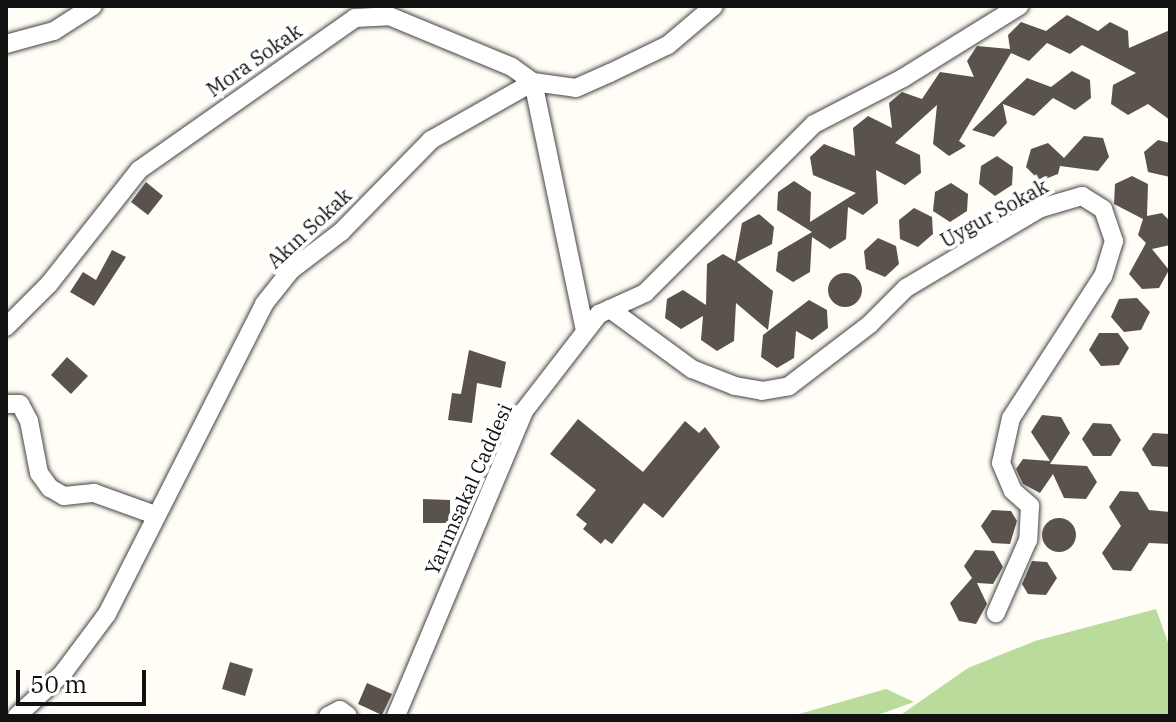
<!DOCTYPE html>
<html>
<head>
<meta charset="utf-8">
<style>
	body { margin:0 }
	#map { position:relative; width:1176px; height:722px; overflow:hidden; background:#fffdf5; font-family:"IBM Plex Serif",serif }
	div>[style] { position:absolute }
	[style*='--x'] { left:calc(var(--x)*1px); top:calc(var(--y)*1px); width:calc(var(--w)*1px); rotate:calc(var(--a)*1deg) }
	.forest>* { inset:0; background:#b9dc9c }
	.building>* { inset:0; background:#5a524d }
	.round { border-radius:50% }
	.roads { filter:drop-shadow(0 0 2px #444) drop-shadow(0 0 2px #444) }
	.minor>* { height:18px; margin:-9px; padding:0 9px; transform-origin:9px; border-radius:9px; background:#fff }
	span { translate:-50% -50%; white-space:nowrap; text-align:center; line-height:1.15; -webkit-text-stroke:8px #fff; paint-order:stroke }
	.street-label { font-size:20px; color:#111 }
	.frame { position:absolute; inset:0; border:8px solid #111; pointer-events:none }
	.scale { position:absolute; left:16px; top:670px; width:130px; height:36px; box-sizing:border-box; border:4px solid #111; border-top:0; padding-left:10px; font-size:24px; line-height:28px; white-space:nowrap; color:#111; -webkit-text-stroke:6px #fff; paint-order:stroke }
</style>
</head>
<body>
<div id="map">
	<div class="forest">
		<i style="clip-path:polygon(1156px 609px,1170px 648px,1170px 716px,899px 716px,968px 668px,1035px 641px)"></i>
		<i style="clip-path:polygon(886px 689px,914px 702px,875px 716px,792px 716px)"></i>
	</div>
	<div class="building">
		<i style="clip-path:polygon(1067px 15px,1098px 31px,1110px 22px,1128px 31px,1129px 48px,1170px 30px,1170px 120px,1148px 104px,1128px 115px,1111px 104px,1113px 85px,1136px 73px,1082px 45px,1070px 54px,1047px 43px,1029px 61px,1011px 53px,959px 141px,966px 146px,949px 156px,933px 144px,937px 105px,895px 143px,920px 155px,921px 173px,905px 185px,876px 170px,878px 203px,863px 215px,848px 207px,846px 239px,830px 249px,812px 237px,810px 272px,793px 282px,776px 271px,778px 252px,812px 232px,777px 210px,778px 192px,794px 181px,811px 192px,810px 222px,856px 193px,813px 175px,810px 157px,824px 144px,855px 156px,853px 128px,868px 116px,892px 128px,889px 103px,902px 92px,922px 99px,940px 72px,974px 77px,967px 61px,977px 46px,1010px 49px,1008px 35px,1021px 22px,1046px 31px)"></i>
		<i style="clip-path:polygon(1072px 71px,1090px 80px,1091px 98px,1075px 110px,1053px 98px,1034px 116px,1003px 104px,1007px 123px,994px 137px,972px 130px,1027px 78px,1051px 87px)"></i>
		<i style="clip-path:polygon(1084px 136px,1103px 138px,1109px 157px,1098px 171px,1060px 166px,1058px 174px,1040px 181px,1026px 167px,1031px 149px,1048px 143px,1064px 158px)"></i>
		<i style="clip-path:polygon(1158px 140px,1170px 143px,1170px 177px,1148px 172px,1144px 152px)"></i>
		<i style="clip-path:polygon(997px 156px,1013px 167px,1012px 185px,995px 196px,979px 184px,981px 166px)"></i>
		<i style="clip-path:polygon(1132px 176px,1148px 184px,1147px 216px,1162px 213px,1170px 221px,1170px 245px,1152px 249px,1169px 270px,1159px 288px,1142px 289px,1129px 274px,1146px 243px,1138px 235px,1143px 219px,1114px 204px,1115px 184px)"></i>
		<i style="clip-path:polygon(146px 182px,163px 196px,148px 215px,131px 202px)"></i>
		<i style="clip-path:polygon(951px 183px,968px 194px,967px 211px,950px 222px,933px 211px,935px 192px)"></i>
		<i style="clip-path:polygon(914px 208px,932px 217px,933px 234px,918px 247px,900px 239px,899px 220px)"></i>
		<i style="clip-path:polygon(759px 214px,774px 227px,772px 244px,737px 262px,773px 291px,768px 330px,736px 303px,734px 341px,717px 351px,701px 340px,703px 316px,681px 329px,665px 318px,667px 299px,683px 290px,706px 305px,707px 264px,723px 254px,735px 261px,742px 223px)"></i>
		<i style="clip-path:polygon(878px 238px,896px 246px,899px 264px,885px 277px,866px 269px,864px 251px)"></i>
		<i style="clip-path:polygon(112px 250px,126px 257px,94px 306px,70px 292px,83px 272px,96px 280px)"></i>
		<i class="round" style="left:828px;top:273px;width:34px;height:34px"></i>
		<i style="clip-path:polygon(1137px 298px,1150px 312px,1141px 330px,1124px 332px,1111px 317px,1119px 299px)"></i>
		<i style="clip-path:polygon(809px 300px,827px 310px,828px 328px,812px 340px,796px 331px,794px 358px,777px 368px,761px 357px,763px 335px)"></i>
		<i style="clip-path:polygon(1099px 333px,1118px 333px,1129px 348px,1119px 365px,1101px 366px,1089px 350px)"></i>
		<i style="clip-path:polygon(469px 350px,506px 362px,501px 388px,477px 383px,472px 423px,448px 420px,452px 393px,461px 394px)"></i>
		<i style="clip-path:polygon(67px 357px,88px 376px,71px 394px,51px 375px)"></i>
		<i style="clip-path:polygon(1042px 415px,1061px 417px,1070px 433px,1050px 464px,1087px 466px,1097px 482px,1086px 499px,1064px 498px,1053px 474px,1040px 493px,1023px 484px,1016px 469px,1023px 459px,1050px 461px,1031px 432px)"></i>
		<i style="clip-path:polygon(578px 419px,643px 472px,685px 421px,699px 433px,705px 427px,720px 447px,663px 518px,644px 503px,612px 544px,605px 539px,601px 544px,583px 529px,587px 524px,576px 515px,596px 490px,550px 454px)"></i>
		<i style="clip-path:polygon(1093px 423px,1111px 424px,1121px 440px,1111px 456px,1093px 456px,1082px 439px)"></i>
		<i style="clip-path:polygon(1153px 433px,1170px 434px,1170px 467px,1152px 466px,1142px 449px)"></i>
		<i style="clip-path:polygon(1120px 491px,1138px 492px,1149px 510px,1170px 512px,1170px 544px,1149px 543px,1131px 571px,1113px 570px,1102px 553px,1121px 526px,1109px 507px)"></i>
		<i style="clip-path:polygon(423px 499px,450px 500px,450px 523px,423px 523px)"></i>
		<i style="clip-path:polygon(992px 510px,1011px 511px,1017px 521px,1010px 544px,992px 543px,981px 526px)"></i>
		<i class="round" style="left:1042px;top:518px;width:34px;height:34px"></i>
		<i style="clip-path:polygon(975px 550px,994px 551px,1003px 567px,993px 584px,977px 583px,987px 604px,976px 624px,959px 621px,950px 603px,972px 578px,964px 566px)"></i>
		<i style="clip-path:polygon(1032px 561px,1047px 562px,1057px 578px,1046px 595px,1028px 594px,1022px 584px)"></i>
		<i style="clip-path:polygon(230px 662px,253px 669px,245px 696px,222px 689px)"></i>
		<i style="clip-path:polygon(367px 683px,392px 694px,382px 715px,358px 704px)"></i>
	</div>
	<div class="roads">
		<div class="minor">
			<i style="--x:6;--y:44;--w:50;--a:-15.2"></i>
			<i style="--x:54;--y:31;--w:46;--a:-32.7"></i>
			<i style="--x:610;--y:309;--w:102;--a:36.2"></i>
			<i style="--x:692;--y:369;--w:46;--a:21.6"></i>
			<i style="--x:735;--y:386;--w:27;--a:10"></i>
			<i style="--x:762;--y:391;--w:27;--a:-10"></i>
			<i style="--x:789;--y:386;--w:102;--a:-37.4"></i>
			<i style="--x:870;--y:324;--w:51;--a:-45"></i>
			<i style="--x:906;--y:288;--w:157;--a:-30.7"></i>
			<i style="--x:1041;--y:208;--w:43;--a:-16.3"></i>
			<i style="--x:1082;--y:196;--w:25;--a:32"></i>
			<i style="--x:1103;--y:209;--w:34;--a:71"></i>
			<i style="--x:1114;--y:241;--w:37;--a:107"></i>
			<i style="--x:1103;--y:276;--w:169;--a:122.9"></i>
			<i style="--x:1011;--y:418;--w:46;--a:102.5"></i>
			<i style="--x:1001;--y:463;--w:30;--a:67"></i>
			<i style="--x:1013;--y:491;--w:23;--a:41"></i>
			<i style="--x:1030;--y:506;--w:34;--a:93"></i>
			<i style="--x:1028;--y:540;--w:80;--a:113.7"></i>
			<i style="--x:6;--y:327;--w:61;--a:-45"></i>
			<i style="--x:49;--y:284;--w:145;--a:-51.7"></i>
			<i style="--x:139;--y:170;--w:264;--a:-35.1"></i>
			<i style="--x:355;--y:18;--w:34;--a:-3"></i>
			<i style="--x:389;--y:16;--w:133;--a:22.5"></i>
			<i style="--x:512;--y:67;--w:26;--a:36"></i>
			<i style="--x:533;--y:82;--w:254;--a:78.2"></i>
			<i style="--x:6;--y:404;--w:14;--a:0"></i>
			<i style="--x:20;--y:404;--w:19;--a:62"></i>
			<i style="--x:29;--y:421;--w:53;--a:79.1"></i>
			<i style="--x:39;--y:473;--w:19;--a:54"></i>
			<i style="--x:50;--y:488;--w:16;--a:30"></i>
			<i style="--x:64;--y:496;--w:30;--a:-6"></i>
			<i style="--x:94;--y:493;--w:65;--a:19.8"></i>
			<i style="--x:17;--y:716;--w:63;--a:-43.1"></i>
			<i style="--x:63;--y:673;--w:74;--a:-53.3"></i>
			<i style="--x:107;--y:614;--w:347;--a:-63.1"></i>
			<i style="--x:264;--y:304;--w:43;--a:-51.5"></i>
			<i style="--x:291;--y:270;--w:63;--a:-37.2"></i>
			<i style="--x:341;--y:232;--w:129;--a:-45.6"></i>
			<i style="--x:431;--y:140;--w:117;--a:-29.6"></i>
			<i style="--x:533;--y:82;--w:43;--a:7.9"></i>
			<i style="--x:576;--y:88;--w:37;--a:-24"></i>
			<i style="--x:610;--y:73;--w:64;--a:-25.8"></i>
			<i style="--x:668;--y:45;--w:60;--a:-40.3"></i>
			<i style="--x:328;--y:716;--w:13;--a:-27"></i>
			<i style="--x:340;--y:710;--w:10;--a:37"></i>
			<i style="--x:396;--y:716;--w:331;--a:-67.2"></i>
			<i style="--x:524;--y:411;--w:123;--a:-52.3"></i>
			<i style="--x:599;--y:314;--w:51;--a:-24.5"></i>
			<i style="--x:645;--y:293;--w:239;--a:-45"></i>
			<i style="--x:814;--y:124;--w:100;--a:-27.3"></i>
			<i style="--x:903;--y:78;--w:137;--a:-31.8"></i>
		</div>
	</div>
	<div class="street-label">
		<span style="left:254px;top:60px;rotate:-35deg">Mora Sokak</span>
		<span style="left:994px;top:213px;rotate:-29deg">Uygur Sokak</span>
		<span style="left:309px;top:228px;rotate:-43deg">Akın Sokak</span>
		<span style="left:468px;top:489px;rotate:-66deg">Yarımsakal Caddesi</span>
	</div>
	<div class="frame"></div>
	<div class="scale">50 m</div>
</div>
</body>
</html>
